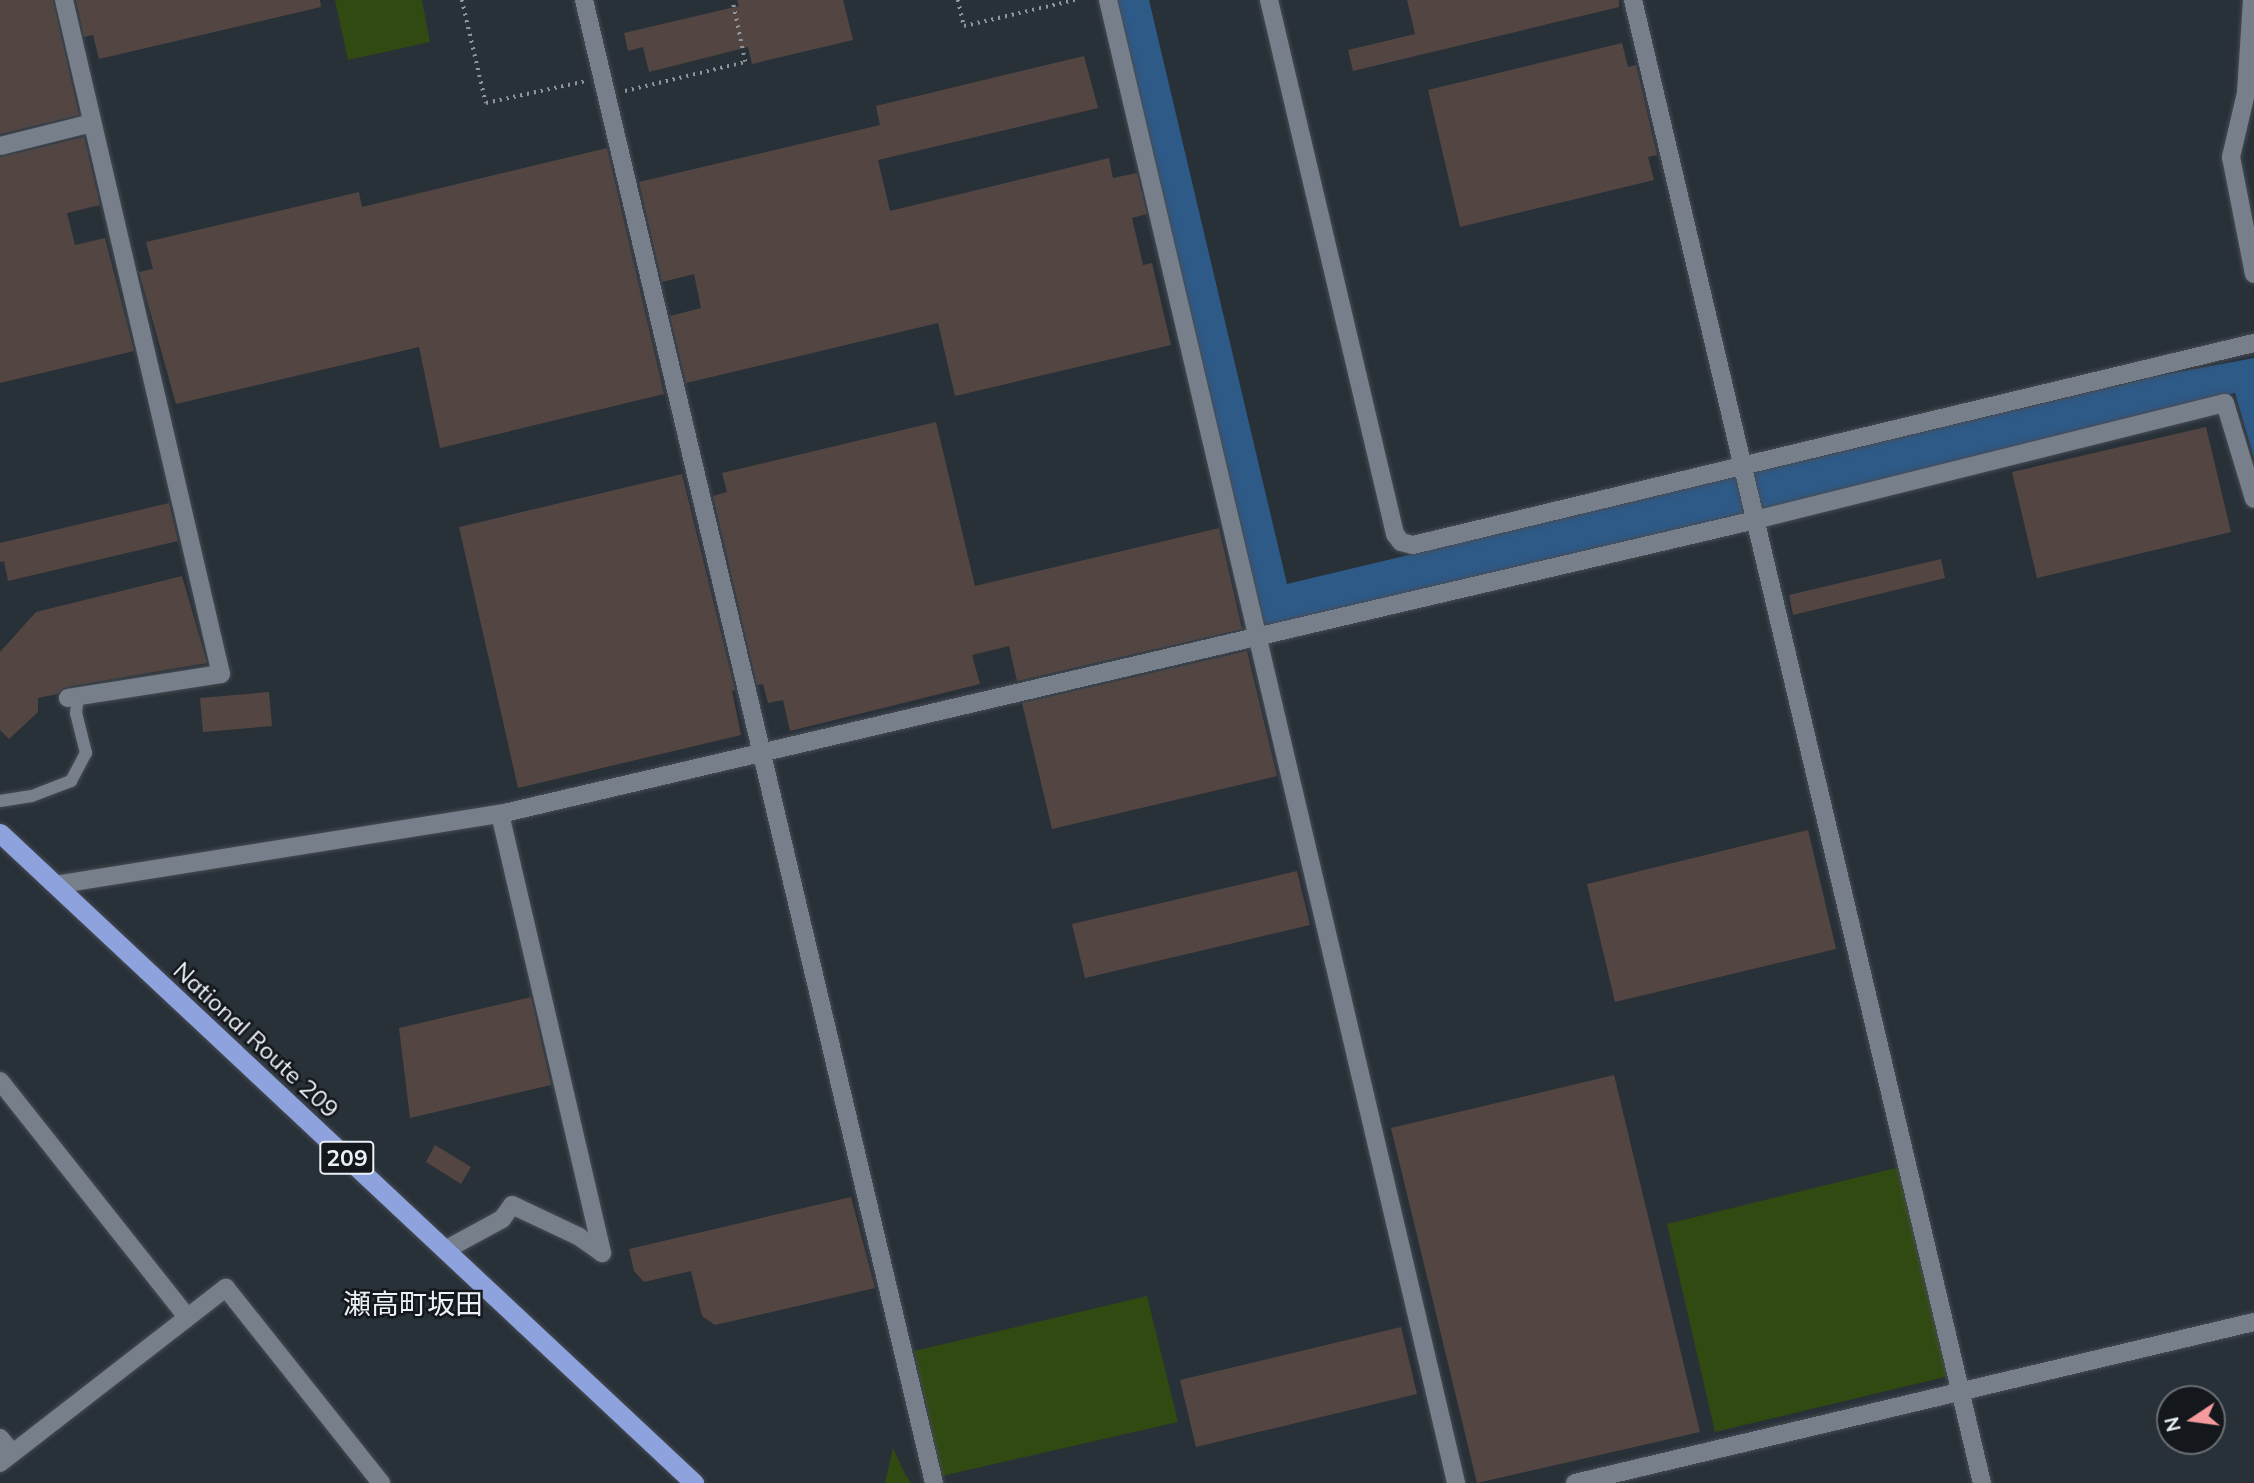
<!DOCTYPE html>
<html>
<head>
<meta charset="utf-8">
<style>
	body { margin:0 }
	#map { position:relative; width:2254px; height:1483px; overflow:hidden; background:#283038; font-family:Mulish,"Noto Sans JP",sans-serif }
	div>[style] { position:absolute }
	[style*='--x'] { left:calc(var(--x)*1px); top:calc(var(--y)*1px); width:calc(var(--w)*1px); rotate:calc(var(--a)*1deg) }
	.green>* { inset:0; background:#314a12 }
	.water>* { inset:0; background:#2e5a88 }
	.building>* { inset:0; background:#534642 }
	.path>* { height:3.5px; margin-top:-1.75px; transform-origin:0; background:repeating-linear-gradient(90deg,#90969d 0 2px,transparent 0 7px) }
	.roads { filter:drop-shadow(0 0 2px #464c54) drop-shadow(0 0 2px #464c54) }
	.service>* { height:12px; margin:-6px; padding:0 6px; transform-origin:6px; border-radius:6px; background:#77808a }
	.minor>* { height:18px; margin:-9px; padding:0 9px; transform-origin:9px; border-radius:9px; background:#77808a }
	.trunk>* { height:19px; margin:-9.5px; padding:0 9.5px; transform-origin:9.5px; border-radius:9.5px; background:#8ea2de }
	span { translate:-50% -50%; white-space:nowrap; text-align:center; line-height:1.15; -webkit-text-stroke:5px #14171b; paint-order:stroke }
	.shield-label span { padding:2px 5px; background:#14171b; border:2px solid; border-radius:5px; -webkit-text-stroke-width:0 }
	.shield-label { font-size:23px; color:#ecf1f7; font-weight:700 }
	.street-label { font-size:24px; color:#ecf1f7 }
	.quarter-label { font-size:28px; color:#ecf1f7 }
	.north { position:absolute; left:2156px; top:1385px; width:70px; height:70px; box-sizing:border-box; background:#14171b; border:2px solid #6a6e73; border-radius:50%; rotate:257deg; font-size:19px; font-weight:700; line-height:28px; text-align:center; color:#ecf1f7 }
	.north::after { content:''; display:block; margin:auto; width:24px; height:32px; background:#f59b9d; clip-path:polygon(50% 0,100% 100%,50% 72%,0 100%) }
</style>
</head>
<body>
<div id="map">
	<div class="green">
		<i style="clip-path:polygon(335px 0,422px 0,430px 42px,348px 60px)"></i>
		<i style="clip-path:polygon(1900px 1167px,1949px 1376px,1715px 1432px,1667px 1224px)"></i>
		<i style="clip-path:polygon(1147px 1296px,1178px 1422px,942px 1476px,914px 1351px)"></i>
		<i style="clip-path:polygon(893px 1448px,905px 1474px,911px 1483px,885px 1483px)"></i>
	</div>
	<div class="water">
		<i style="clip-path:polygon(1114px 0,1149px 0,1287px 584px,2162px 375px,2254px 358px,2254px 458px,2235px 393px,1781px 506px,1269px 625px,1263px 622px)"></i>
	</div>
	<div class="building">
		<i style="clip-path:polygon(0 0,53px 0,79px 115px,0 134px)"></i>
		<i style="clip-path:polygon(76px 0,320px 0,321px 7px,99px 59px,93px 35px,84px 37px)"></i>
		<i style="clip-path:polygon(737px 0,843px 0,853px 40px,752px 64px,748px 47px,649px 72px,643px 47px,628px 51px,624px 33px,739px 6px)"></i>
		<i style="clip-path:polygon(1407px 0,1619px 0,1619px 7px,1353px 71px,1348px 50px,1415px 34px)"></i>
		<i style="clip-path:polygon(1622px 43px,1628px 67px,1636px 65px,1647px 112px,1657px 155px,1648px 157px,1654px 180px,1460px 227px,1428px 90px)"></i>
		<i style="clip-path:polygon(1084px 56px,1098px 108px,878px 160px,890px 211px,1109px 158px,1113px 178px,1137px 173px,1147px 214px,1132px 218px,1143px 265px,1152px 263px,1171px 345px,955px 396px,938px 323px,686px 383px,670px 316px,701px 308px,694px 274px,662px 282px,639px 182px,880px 125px,876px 106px)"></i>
		<i style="clip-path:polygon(84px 137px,100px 205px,67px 213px,75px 245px,105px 238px,134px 351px,0 383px,0 157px)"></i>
		<i style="clip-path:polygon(607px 148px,664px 394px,440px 448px,419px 347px,176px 404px,139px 272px,153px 269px,146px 242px,359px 192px,362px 207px)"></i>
		<i style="clip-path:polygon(936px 422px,975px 586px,1219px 528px,1242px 629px,1017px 681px,1009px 646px,972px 655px,980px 684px,790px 731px,783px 700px,768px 703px,763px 684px,757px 685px,713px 496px,727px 492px,722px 473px)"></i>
		<i style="clip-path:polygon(2206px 427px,2231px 532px,2037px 578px,2012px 472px)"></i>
		<i style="clip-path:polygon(682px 474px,735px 690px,732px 691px,741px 735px,518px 788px,459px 527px)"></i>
		<i style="clip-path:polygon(169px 503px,178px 541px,8px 581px,4px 561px,0 562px,0 543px)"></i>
		<i style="clip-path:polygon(1941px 559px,1945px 578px,1793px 615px,1789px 595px)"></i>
		<i style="clip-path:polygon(182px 576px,207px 663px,66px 687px,57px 694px,38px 698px,38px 712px,9px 739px,0 730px,0 652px,36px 612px)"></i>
		<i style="clip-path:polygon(1247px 651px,1277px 776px,1052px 829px,1022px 703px)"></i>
		<i style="clip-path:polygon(269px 692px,272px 726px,203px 732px,200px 698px)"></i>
		<i style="clip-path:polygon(1808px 830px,1836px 949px,1615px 1002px,1587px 884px)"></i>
		<i style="clip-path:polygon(1297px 871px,1310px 925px,1085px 978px,1072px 924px)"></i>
		<i style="clip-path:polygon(531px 997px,551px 1085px,410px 1118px,399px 1028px)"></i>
		<i style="clip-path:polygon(1614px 1075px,1700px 1432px,1477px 1483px,1391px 1128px)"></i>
		<i style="clip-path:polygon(435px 1145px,471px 1167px,461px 1184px,426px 1162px)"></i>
		<i style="clip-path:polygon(851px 1197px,875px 1288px,715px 1325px,702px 1316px,691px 1271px,644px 1282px,634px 1271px,629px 1249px)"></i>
		<i style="clip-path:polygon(1401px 1327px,1417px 1394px,1196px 1447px,1180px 1380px)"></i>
	</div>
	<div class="path">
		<i style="--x:462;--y:0;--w:106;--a:76.9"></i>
		<i style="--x:486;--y:103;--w:102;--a:-12.4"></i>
		<i style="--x:958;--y:0;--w:27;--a:77"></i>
		<i style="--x:964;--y:26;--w:114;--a:-13.2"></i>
		<i style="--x:625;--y:91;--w:123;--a:-13.6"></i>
		<i style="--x:745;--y:62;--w:63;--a:-101.8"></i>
	</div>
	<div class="roads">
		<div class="service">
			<i style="--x:0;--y:801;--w:32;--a:-9"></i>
			<i style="--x:32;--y:796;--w:42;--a:-21"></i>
			<i style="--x:71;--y:781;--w:32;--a:-62"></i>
			<i style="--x:86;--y:753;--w:41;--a:-104"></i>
			<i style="--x:76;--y:713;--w:17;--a:-83"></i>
		</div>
		<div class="minor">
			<i style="--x:64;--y:0;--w:692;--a:76.89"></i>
			<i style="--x:221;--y:674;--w:155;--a:171.1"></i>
			<i style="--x:584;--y:0;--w:1524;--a:76.72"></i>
			<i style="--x:1108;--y:0;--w:1523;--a:76.79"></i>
			<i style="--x:1269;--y:0;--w:549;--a:76.72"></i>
			<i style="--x:1395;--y:534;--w:10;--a:53"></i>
			<i style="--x:1401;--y:542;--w:12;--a:14"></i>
			<i style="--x:1413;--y:545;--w:865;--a:-13.51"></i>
			<i style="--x:1633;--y:0;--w:1524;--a:76.76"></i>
			<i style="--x:2252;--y:0;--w:93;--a:93.7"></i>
			<i style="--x:2246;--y:93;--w:66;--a:103.2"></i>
			<i style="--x:2231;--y:157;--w:119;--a:78.9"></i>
			<i style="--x:0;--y:146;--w:95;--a:-14"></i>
			<i style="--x:500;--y:814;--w:451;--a:76.9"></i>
			<i style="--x:55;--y:885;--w:451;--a:-9.1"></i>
			<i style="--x:500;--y:814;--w:1289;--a:-13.18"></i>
			<i style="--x:1755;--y:520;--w:484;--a:-14"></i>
			<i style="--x:2225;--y:403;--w:100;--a:73.2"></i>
			<i style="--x:0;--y:1081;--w:301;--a:51.6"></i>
			<i style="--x:445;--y:1250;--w:65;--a:-28.5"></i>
			<i style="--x:502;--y:1219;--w:17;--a:-54"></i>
			<i style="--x:512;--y:1205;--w:73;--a:25.2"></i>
			<i style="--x:578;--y:1236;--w:29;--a:35"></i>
			<i style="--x:0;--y:1438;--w:19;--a:51"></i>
			<i style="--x:0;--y:1463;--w:286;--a:-37.8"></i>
			<i style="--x:226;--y:1288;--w:249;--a:51.5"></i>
			<i style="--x:1575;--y:1483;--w:698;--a:-13.34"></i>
		</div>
		<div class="trunk">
			<i style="--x:0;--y:833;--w:951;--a:43.12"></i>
		</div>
	</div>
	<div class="shield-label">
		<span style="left:347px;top:1158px">209</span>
	</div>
	<div class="street-label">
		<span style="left:256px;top:1040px;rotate:43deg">National Route 209</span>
	</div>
	<div class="quarter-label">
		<span style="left:413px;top:1304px">瀬高町坂田</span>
	</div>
	<div class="north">N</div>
</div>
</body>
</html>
